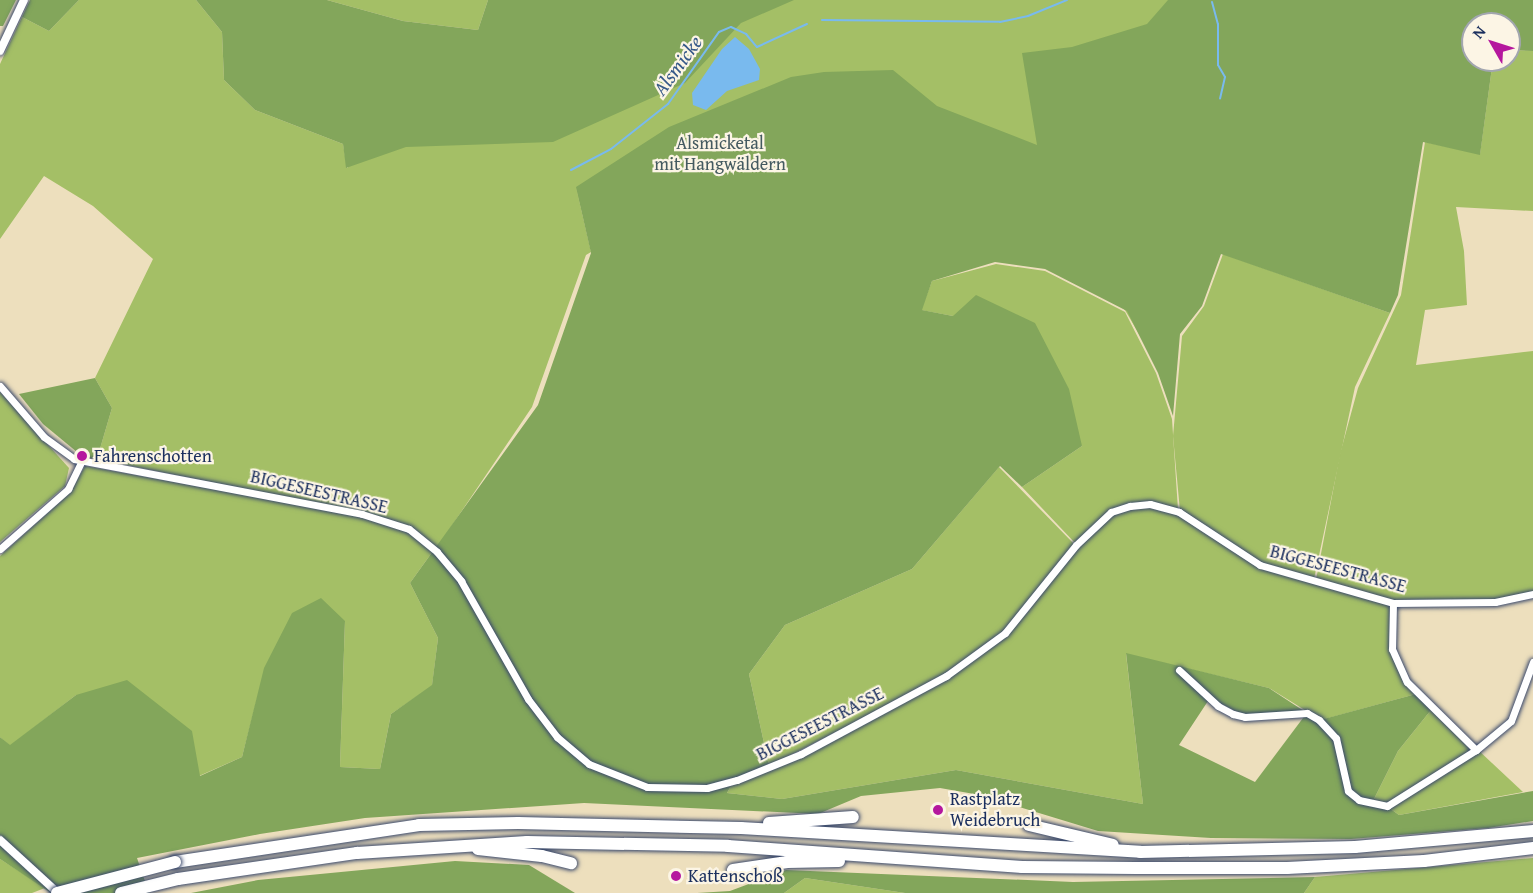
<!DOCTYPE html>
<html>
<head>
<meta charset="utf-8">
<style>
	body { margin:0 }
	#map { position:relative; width:1533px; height:893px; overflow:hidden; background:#eddfbd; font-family:"Gentium Book Plus",serif }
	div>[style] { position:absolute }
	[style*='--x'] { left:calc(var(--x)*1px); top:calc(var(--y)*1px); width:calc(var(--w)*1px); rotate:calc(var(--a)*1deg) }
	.green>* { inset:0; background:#a4bf66 }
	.forest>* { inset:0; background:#83a65b }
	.water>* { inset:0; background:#79baee }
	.stream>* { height:2px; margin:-1px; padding:0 1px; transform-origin:1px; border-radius:1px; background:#79baee }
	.roads { filter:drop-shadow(0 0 2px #3a496c) drop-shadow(0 0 2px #3a496c) }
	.minor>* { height:7px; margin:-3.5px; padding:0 3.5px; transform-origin:3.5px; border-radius:3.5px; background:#fff }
	.tertiary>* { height:8px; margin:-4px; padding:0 4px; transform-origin:4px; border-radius:4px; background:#fff }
	.motorway>* { height:12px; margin:-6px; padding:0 6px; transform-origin:6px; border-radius:6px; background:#fff }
	.bridges { filter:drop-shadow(0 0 2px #3a496c) drop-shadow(0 0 2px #3a496c) }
	.motorway-bridge>* { height:12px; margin:-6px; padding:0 6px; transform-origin:6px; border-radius:6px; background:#fff }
	.dots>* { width:16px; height:16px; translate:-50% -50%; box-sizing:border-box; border:3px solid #fcf5e5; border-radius:50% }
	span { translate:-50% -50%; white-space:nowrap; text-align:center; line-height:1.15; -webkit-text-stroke:4.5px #fcf5e5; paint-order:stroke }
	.park-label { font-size:18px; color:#445a60 }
	.poi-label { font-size:18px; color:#1b2f5e }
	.left { translate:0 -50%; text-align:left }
	.street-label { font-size:18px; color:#1b2f5e }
	.water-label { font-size:20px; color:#375989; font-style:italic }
	.north { position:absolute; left:1461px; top:12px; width:60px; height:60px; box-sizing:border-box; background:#fcf5e5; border:2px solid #a2a6af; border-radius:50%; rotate:309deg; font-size:16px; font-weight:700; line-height:24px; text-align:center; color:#1b2f5e }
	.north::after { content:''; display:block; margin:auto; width:21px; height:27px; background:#b5179e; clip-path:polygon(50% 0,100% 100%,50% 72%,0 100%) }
</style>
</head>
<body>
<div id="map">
	<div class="green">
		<i style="clip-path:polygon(79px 0,196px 0,222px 32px,224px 80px,255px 110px,343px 144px,347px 168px,482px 50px,774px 0,1215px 0,1143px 341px,1125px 310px,1087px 279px,997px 255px,531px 423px,598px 275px,576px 187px,591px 252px,586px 255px,532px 407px,436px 549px,410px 528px,363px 513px,97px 459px,112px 408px,95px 378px,153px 259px,93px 206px,44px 176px,0 239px,0 64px,22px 17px,49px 31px)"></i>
		<i style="clip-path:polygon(327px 0,488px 0,478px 30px,403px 21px)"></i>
		<i style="clip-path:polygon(1509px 50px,1533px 51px,1533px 211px,1456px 207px,1464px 251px,1467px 305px,1425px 310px,1416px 365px,1533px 351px,1533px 592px,1495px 601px,1393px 601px,1316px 580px,1340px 454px,1358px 388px,1401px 295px,1425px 142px,1480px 154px,1493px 60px,1509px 60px)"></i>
		<i style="clip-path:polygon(1223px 254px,1390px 313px,1355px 387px,1314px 579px,1260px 563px,1180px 511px,1173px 436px,1182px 336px,1204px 306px)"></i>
		<i style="clip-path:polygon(996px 264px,1045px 271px,1125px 312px,1156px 373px,1172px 419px,1178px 510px,1149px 503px,1110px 512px,1076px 544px,1022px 487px,1082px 446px,953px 316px,921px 310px,932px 281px)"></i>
		<i style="clip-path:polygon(0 392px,69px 468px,65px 486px,0 542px)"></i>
		<i style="clip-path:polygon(85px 466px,361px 516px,408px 531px,433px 551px,410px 583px,438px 638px,432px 686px,391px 714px,380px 769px,340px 767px,345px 621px,265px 668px,242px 757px,199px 776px,191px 731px,76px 695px,10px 746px,0 737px,0 556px,70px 493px)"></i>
		<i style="clip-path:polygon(999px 467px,1075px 545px,1025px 611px,979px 653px,916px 691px,769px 766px,749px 674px,785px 625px,912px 569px)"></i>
		<i style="clip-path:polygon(1150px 506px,1179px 514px,1259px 566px,1388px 604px,1392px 608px,1389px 639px,1416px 694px,1321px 720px,1269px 688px,1126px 654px,1143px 804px,956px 770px,782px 799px,727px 793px,732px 784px,800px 756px,947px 678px,981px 656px,1027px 613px,1078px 546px,1112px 514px)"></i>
		<i style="clip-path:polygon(1431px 710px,1474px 750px,1387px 804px,1372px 803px,1398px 751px)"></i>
		<i style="clip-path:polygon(1477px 749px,1523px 792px,1399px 815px,1388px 807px)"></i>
		<i style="clip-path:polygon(1533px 858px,1533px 893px,1304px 893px,1315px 877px)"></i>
		<i style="clip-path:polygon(0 859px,45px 888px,32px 893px,0 893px)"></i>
		<i style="clip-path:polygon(805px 878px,905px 893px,784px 893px)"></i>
	</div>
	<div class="forest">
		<i style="clip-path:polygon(0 0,16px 0,3px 26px,0 26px)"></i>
		<i style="clip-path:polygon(30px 0,79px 0,49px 31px,22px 17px)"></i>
		<i style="clip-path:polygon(196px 0,327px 0,403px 21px,478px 30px,488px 0,794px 0,741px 23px,685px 83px,553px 142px,406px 147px,346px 168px,343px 144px,255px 110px,224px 80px,222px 32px)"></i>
		<i style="clip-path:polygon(1168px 0,1533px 0,1533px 51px,1509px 50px,1509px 24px,1473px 24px,1473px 60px,1493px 60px,1480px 155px,1423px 142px,1398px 295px,1390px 313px,1221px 254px,1202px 306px,1180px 334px,1173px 416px,1158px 373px,1127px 311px,1045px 269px,995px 262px,932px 281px,922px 310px,953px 316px,976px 295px,1035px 323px,1069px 389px,1082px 446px,1022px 487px,1000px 466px,912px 569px,785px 625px,749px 674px,769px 766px,734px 780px,727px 793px,782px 799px,956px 770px,1143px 804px,1126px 653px,1269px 688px,1307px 713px,1245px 716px,1210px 698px,1179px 745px,1255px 782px,1306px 714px,1320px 720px,1416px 694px,1431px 710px,1398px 751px,1372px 803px,1388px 807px,1399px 815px,1533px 791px,1533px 821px,1488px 828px,1351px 839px,1211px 838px,1098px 831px,980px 795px,940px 788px,861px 796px,818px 814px,584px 803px,365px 818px,260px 834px,137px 858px,149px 893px,51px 893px,0 859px,0 737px,10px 745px,76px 695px,127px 680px,192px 731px,200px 776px,242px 757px,264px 668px,292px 613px,321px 598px,345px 621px,340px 767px,380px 769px,391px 714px,432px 685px,438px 638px,410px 583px,538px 405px,591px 253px,576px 187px,669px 127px,791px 77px,824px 72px,893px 70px,937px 106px,1037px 145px,1022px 53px,1072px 47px,1147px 24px)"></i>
		<i style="clip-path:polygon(95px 378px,112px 408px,97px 459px,83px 457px,43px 424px,19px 394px)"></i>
		<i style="clip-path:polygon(455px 861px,529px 865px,575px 893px,191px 893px,258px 880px)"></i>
		<i style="clip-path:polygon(786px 870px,1073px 882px,1315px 877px,1304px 893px,905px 893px,805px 878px,784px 893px,697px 893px,730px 891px)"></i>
	</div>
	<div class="water">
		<i style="clip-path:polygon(735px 37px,749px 49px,760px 69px,759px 80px,727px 91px,706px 110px,693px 105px,692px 93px,722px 49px)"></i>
	</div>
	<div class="stream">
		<i style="--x:1212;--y:2;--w:23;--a:75"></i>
		<i style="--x:1218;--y:24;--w:41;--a:90"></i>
		<i style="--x:1218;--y:65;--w:14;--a:60"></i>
		<i style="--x:1225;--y:77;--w:22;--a:103"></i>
		<i style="--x:822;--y:20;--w:178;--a:0.6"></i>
		<i style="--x:1000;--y:22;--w:29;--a:-12"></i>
		<i style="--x:1028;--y:16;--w:42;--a:-22.3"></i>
		<i style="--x:571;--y:170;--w:45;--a:-27.7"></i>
		<i style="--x:611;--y:149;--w:73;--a:-38.3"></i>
		<i style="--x:668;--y:104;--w:88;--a:-54.7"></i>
		<i style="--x:719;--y:32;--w:13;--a:-23"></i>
		<i style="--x:731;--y:27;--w:17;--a:25"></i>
		<i style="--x:746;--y:34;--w:17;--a:50"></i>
		<i style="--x:757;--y:47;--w:55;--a:-24.7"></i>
	</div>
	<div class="roads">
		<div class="minor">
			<i style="--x:0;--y:386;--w:67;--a:49.2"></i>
			<i style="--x:44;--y:437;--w:37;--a:36"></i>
			<i style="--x:74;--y:459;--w:293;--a:10.8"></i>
			<i style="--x:362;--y:514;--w:49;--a:17.7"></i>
			<i style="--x:409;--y:529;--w:36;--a:39"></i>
			<i style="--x:437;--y:552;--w:38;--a:50"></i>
			<i style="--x:461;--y:581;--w:136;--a:60.4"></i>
			<i style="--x:528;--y:699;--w:48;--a:52.7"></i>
			<i style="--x:557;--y:737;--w:42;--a:40.2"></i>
			<i style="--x:589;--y:764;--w:62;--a:21.6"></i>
			<i style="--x:647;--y:787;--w:60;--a:1"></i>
			<i style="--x:707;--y:788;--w:31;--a:-15"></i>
			<i style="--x:737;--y:780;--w:69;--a:-22.1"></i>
			<i style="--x:801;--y:754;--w:165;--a:-28.3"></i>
			<i style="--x:946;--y:676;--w:73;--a:-36.1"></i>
			<i style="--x:1005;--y:633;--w:113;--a:-51.1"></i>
			<i style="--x:1076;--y:545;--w:48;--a:-43.3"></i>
			<i style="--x:1111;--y:512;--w:20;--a:-18"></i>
			<i style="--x:1130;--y:506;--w:20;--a:-6"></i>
			<i style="--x:1150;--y:504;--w:30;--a:15"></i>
			<i style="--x:1179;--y:512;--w:97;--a:33.2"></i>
			<i style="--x:1260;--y:565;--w:138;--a:15.9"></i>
			<i style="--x:1393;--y:603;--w:102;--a:-0.6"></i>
			<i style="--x:1495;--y:602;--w:39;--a:-12"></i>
			<i style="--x:0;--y:549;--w:91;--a:-41.4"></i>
			<i style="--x:68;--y:489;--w:32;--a:-64"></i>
			<i style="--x:1393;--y:603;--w:46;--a:91.2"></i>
			<i style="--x:1392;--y:649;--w:36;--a:66"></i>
			<i style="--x:1407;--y:682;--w:97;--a:44.6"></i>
			<i style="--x:1476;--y:750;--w:45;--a:-39.6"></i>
			<i style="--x:1511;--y:721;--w:63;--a:-69.6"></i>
			<i style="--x:1179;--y:670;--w:53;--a:42.7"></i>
			<i style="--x:1218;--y:706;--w:17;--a:28"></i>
			<i style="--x:1233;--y:714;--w:12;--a:14"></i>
			<i style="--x:1245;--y:717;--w:62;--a:-3.7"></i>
			<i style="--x:1307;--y:713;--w:14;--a:30"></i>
			<i style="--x:1319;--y:720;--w:25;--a:47"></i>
			<i style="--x:1336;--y:738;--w:54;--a:77.2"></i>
			<i style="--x:1348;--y:791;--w:14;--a:39"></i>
			<i style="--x:1359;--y:800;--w:29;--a:12"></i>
			<i style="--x:1387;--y:806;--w:105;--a:-32.2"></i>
		</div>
		<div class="tertiary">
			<i style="--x:0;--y:51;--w:56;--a:-64.8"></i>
			<i style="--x:0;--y:840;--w:79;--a:42.4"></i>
		</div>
		<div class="motorway">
			<i style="--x:769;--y:823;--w:84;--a:-4.1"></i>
			<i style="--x:1029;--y:825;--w:86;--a:13.4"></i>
			<i style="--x:478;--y:849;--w:64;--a:6.2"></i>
			<i style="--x:542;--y:856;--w:30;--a:14"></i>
			<i style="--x:175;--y:862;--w:247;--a:-8.6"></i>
			<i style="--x:419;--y:825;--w:99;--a:-1.2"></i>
			<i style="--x:518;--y:823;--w:223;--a:1.3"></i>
			<i style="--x:741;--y:828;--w:400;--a:3.4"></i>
			<i style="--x:1140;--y:852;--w:215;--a:-1.3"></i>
			<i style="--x:1355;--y:847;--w:179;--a:-5.1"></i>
			<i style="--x:733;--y:870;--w:55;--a:-8.4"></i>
			<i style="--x:787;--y:862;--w:52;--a:-1.1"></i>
			<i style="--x:121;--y:893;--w:59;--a:-13.8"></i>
			<i style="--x:178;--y:879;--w:181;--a:-8.3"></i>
			<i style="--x:357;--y:853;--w:170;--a:-3.7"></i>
			<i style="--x:527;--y:842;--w:201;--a:1.1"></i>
			<i style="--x:728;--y:846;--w:295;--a:4.1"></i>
			<i style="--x:1022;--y:867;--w:125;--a:0.5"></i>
			<i style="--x:1147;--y:868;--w:140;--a:0"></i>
			<i style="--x:1287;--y:868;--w:137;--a:-2.9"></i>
			<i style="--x:1424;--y:861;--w:110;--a:-6.8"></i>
		</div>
	</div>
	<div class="bridges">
		<div class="motorway-bridge">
			<i style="--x:57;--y:893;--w:122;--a:-14.7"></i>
		</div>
	</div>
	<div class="dots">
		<i style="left:82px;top:456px;background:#b5179e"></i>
		<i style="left:938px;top:810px;background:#b5179e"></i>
		<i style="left:676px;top:876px;background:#b5179e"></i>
	</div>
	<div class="park-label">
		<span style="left:720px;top:154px">Alsmicketal<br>mit Hangwäldern</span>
	</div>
	<div class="poi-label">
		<span class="left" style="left:94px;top:456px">Fahrenschotten</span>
		<span class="left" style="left:950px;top:810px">Rastplatz<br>Weidebruch</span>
		<span class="left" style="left:688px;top:876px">Kattenschoß</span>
	</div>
	<div class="street-label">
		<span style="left:319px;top:492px;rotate:13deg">BIGGESEESTRASSE</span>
		<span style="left:1338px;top:569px;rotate:15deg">BIGGESEESTRASSE</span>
		<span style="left:820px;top:724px;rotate:-27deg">BIGGESEESTRASSE</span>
	</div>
	<div class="water-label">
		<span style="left:677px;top:65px;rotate:-54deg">Alsmicke</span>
	</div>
	<div class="north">N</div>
</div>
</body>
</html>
